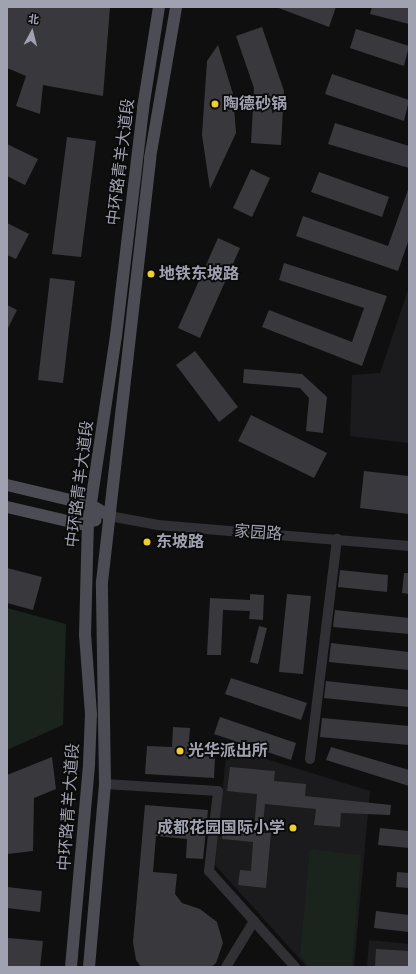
<!DOCTYPE html>
<html>
<head>
<meta charset="utf-8">
<style>
	body { margin:0 }
	#map { position:relative; width:416px; height:974px; overflow:hidden; background:#0f0f10; font-family:"Alegreya Sans","Noto Sans SC",sans-serif }
	div>[style] { position:absolute }
	[style*='--x'] { left:calc(var(--x)*1px); top:calc(var(--y)*1px); width:calc(var(--w)*1px); rotate:calc(var(--a)*1deg) }
	.built>* { inset:0; background:#1b1b1d }
	.green>* { inset:0; background:#1b231d }
	.building>* { inset:0; background:#39393d }
	.minor>* { height:10px; margin:-5px; padding:0 5px; transform-origin:5px; border-radius:5px; background:#303035 }
	.major>* { height:12px; margin:-6px; padding:0 6px; transform-origin:6px; border-radius:6px; background:#4c4c54 }
	.dots>* { width:11px; height:11px; translate:-50% -50%; box-sizing:border-box; border:2px solid #0a0a0b; border-radius:50% }
	span { translate:-50% -50%; white-space:nowrap; text-align:center; line-height:1.15; -webkit-text-stroke:3.5px #0a0a0b; paint-order:stroke }
	.poi-label { font-size:16px; color:#a0a2b1; font-weight:700 }
	.left { translate:0 -50%; text-align:left }
	.right { translate:-100% -50%; text-align:right }
	.street-label { font-size:16px; color:#a0a2b1 }
	.frame { position:absolute; inset:0; border:8px solid #a0a2b1; pointer-events:none }
	.north { position:absolute; left:12px; top:12px; width:40px; height:40px; -webkit-text-stroke:3px #0a0a0b; paint-order:stroke; rotate:7deg; font-size:11px; font-weight:700; line-height:16px; text-align:center; color:#a0a2b1 }
	.north::after { content:''; display:block; margin:auto; width:14px; height:18px; background:#a0a2b1; clip-path:polygon(50% 0,100% 100%,50% 72%,0 100%) }
</style>
</head>
<body>
<div id="map">
	<div class="built">
		<i style="clip-path:polygon(409px 287px,409px 443px,350px 436px,352px 375px,380px 373px)"></i>
		<i style="clip-path:polygon(227px 747px,370px 791px,354px 967px,307px 967px,215px 865px)"></i>
		<i style="clip-path:polygon(369px 940px,409px 944px,409px 967px,367px 967px)"></i>
	</div>
	<div class="green">
		<i style="clip-path:polygon(7px 608px,66px 624px,63px 725px,7px 750px)"></i>
		<i style="clip-path:polygon(310px 849px,361px 855px,352px 967px,310px 967px,300px 955px)"></i>
	</div>
	<div class="building">
		<i style="clip-path:polygon(7px 7px,110px 7px,103px 96px,43px 85px,40px 114px,16px 106px,26px 76px,7px 68px)"></i>
		<i style="clip-path:polygon(276px 7px,336px 7px,329px 27px)"></i>
		<i style="clip-path:polygon(372px 7px,409px 7px,409px 24px,370px 14px)"></i>
		<i style="clip-path:polygon(262px 27px,284px 91px,281px 145px,251px 143px,254px 88px,236px 36px)"></i>
		<i style="clip-path:polygon(356px 29px,409px 46px,404px 66px,350px 48px)"></i>
		<i style="clip-path:polygon(218px 45px,233px 94px,236px 133px,210px 189px,202px 135px,207px 61px)"></i>
		<i style="clip-path:polygon(332px 74px,409px 100px,404px 121px,325px 94px)"></i>
		<i style="clip-path:polygon(335px 123px,409px 146px,409px 168px,328px 144px)"></i>
		<i style="clip-path:polygon(67px 137px,96px 141px,81px 257px,52px 254px)"></i>
		<i style="clip-path:polygon(7px 144px,38px 159px,25px 185px,7px 176px)"></i>
		<i style="clip-path:polygon(251px 169px,270px 178px,252px 217px,233px 208px)"></i>
		<i style="clip-path:polygon(319px 172px,389px 197px,382px 217px,311px 192px)"></i>
		<i style="clip-path:polygon(408px 190px,409px 239px,398px 271px,296px 236px,303px 216px,388px 246px)"></i>
		<i style="clip-path:polygon(7px 223px,29px 234px,16px 259px,7px 255px)"></i>
		<i style="clip-path:polygon(218px 238px,240px 248px,200px 338px,178px 328px)"></i>
		<i style="clip-path:polygon(284px 263px,387px 296px,362px 366px,262px 327px,269px 310px,352px 342px,364px 308px,279px 280px)"></i>
		<i style="clip-path:polygon(50px 278px,75px 281px,63px 383px,38px 380px)"></i>
		<i style="clip-path:polygon(7px 305px,17px 310px,7px 330px)"></i>
		<i style="clip-path:polygon(195px 351px,238px 407px,219px 422px,176px 365px)"></i>
		<i style="clip-path:polygon(244px 369px,302px 374px,327px 397px,323px 433px,306px 431px,309px 398px,300px 388px,243px 383px)"></i>
		<i style="clip-path:polygon(251px 415px,327px 453px,314px 478px,238px 441px)"></i>
		<i style="clip-path:polygon(364px 471px,409px 476px,409px 514px,360px 508px)"></i>
		<i style="clip-path:polygon(7px 568px,42px 577px,33px 610px,7px 603px)"></i>
		<i style="clip-path:polygon(340px 570px,388px 575px,387px 592px,338px 587px)"></i>
		<i style="clip-path:polygon(404px 573px,409px 573px,409px 594px,402px 593px)"></i>
		<i style="clip-path:polygon(250px 594px,264px 595px,263px 620px,249px 619px,250px 611px,223px 610px,221px 655px,207px 655px,210px 598px,250px 600px)"></i>
		<i style="clip-path:polygon(287px 594px,311px 596px,303px 674px,279px 672px)"></i>
		<i style="clip-path:polygon(335px 610px,409px 618px,409px 634px,333px 627px)"></i>
		<i style="clip-path:polygon(259px 626px,267px 628px,258px 664px,250px 662px)"></i>
		<i style="clip-path:polygon(331px 643px,409px 652px,409px 670px,329px 662px)"></i>
		<i style="clip-path:polygon(231px 678px,307px 703px,301px 720px,225px 694px)"></i>
		<i style="clip-path:polygon(326px 681px,409px 690px,409px 707px,324px 698px)"></i>
		<i style="clip-path:polygon(220px 717px,296px 743px,291px 760px,214px 734px)"></i>
		<i style="clip-path:polygon(322px 718px,409px 726px,409px 745px,320px 737px)"></i>
		<i style="clip-path:polygon(173px 727px,190px 728px,188px 755px,215px 757px,214px 778px,145px 774px,147px 746px,172px 747px)"></i>
		<i style="clip-path:polygon(331px 747px,409px 770px,409px 786px,326px 760px)"></i>
		<i style="clip-path:polygon(52px 757px,56px 789px,34px 798px,33px 851px,7px 854px,7px 775px)"></i>
		<i style="clip-path:polygon(230px 767px,275px 771px,274px 781px,306px 784px,305px 796px,391px 805px,390px 815px,341px 813px,340px 827px,314px 825px,316px 809px,265px 804px,262px 833px,271px 833px,266px 888px,238px 885px,240px 870px,251px 871px,253px 842px,222px 839px,223px 827px,254px 830px,257px 794px,227px 791px)"></i>
		<i style="clip-path:polygon(145px 805px,208px 810px,203px 859px,186px 858px,187px 839px,156px 836px,153px 872px,177px 874px,175px 894px,182px 903px,200px 909px,217px 922px,223px 943px,216px 963px,211px 967px,141px 967px,136px 960px,133px 942px)"></i>
		<i style="clip-path:polygon(380px 828px,409px 831px,409px 848px,378px 845px)"></i>
		<i style="clip-path:polygon(397px 872px,409px 873px,409px 888px,396px 887px)"></i>
		<i style="clip-path:polygon(7px 887px,42px 891px,40px 912px,7px 908px)"></i>
		<i style="clip-path:polygon(376px 911px,409px 915px,409px 932px,374px 928px)"></i>
		<i style="clip-path:polygon(8px 938px,43px 941px,40px 967px,7px 967px)"></i>
		<i style="clip-path:polygon(376px 949px,409px 951px,409px 967px,375px 967px)"></i>
	</div>
	<div class="minor">
		<i style="--x:109;--y:516;--w:50;--a:10.4"></i>
		<i style="--x:158;--y:525;--w:252;--a:4.8"></i>
		<i style="--x:310;--y:759;--w:222;--a:-83"></i>
		<i style="--x:105;--y:784;--w:113;--a:3.5"></i>
		<i style="--x:218;--y:791;--w:81;--a:96.4"></i>
		<i style="--x:209;--y:871;--w:129;--a:48.1"></i>
		<i style="--x:226;--y:967;--w:54;--a:-58.7"></i>
	</div>
	<div class="major">
		<i style="--x:7;--y:485;--w:86;--a:13.4"></i>
		<i style="--x:91;--y:505;--w:21;--a:31"></i>
		<i style="--x:7;--y:507;--w:75;--a:13.1"></i>
		<i style="--x:80;--y:524;--w:16;--a:-14"></i>
		<i style="--x:71;--y:967;--w:204;--a:-84.9"></i>
		<i style="--x:89;--y:764;--w:50;--a:-87.7"></i>
		<i style="--x:91;--y:714;--w:79;--a:-94.3"></i>
		<i style="--x:85;--y:635;--w:112;--a:-88.5"></i>
		<i style="--x:88;--y:523;--w:189;--a:-81.5"></i>
		<i style="--x:116;--y:336;--w:230;--a:-83.2"></i>
		<i style="--x:143;--y:108;--w:102;--a:-81"></i>
		<i style="--x:89;--y:967;--w:184;--a:-85"></i>
		<i style="--x:105;--y:784;--w:202;--a:-90.9"></i>
		<i style="--x:102;--y:582;--w:427;--a:-83.5"></i>
		<i style="--x:150;--y:158;--w:153;--a:-80.2"></i>
	</div>
	<div class="dots">
		<i style="left:215px;top:104px;background:#f2cf25"></i>
		<i style="left:151px;top:274px;background:#f2cf25"></i>
		<i style="left:147px;top:542px;background:#f2cf25"></i>
		<i style="left:180px;top:751px;background:#f2cf25"></i>
		<i style="left:293px;top:828px;background:#f2cf25"></i>
	</div>
	<div class="poi-label">
		<span class="left" style="left:223px;top:104px">陶德砂锅</span>
		<span class="left" style="left:159px;top:274px">地铁东坡路</span>
		<span class="left" style="left:156px;top:542px">东坡路</span>
		<span class="left" style="left:188px;top:751px">光华派出所</span>
		<span class="right" style="left:285px;top:828px">成都花园国际小学</span>
	</div>
	<div class="street-label">
		<span style="left:121px;top:162px;rotate:-83deg">中环路青羊大道段</span>
		<span style="left:80px;top:484px;rotate:-83deg">中环路青羊大道段</span>
		<span style="left:258px;top:533px;rotate:4deg">家园路</span>
		<span style="left:69px;top:807px;rotate:-86deg">中环路青羊大道段</span>
	</div>
	<div class="frame"></div>
	<div class="north">北</div>
</div>
</body>
</html>
